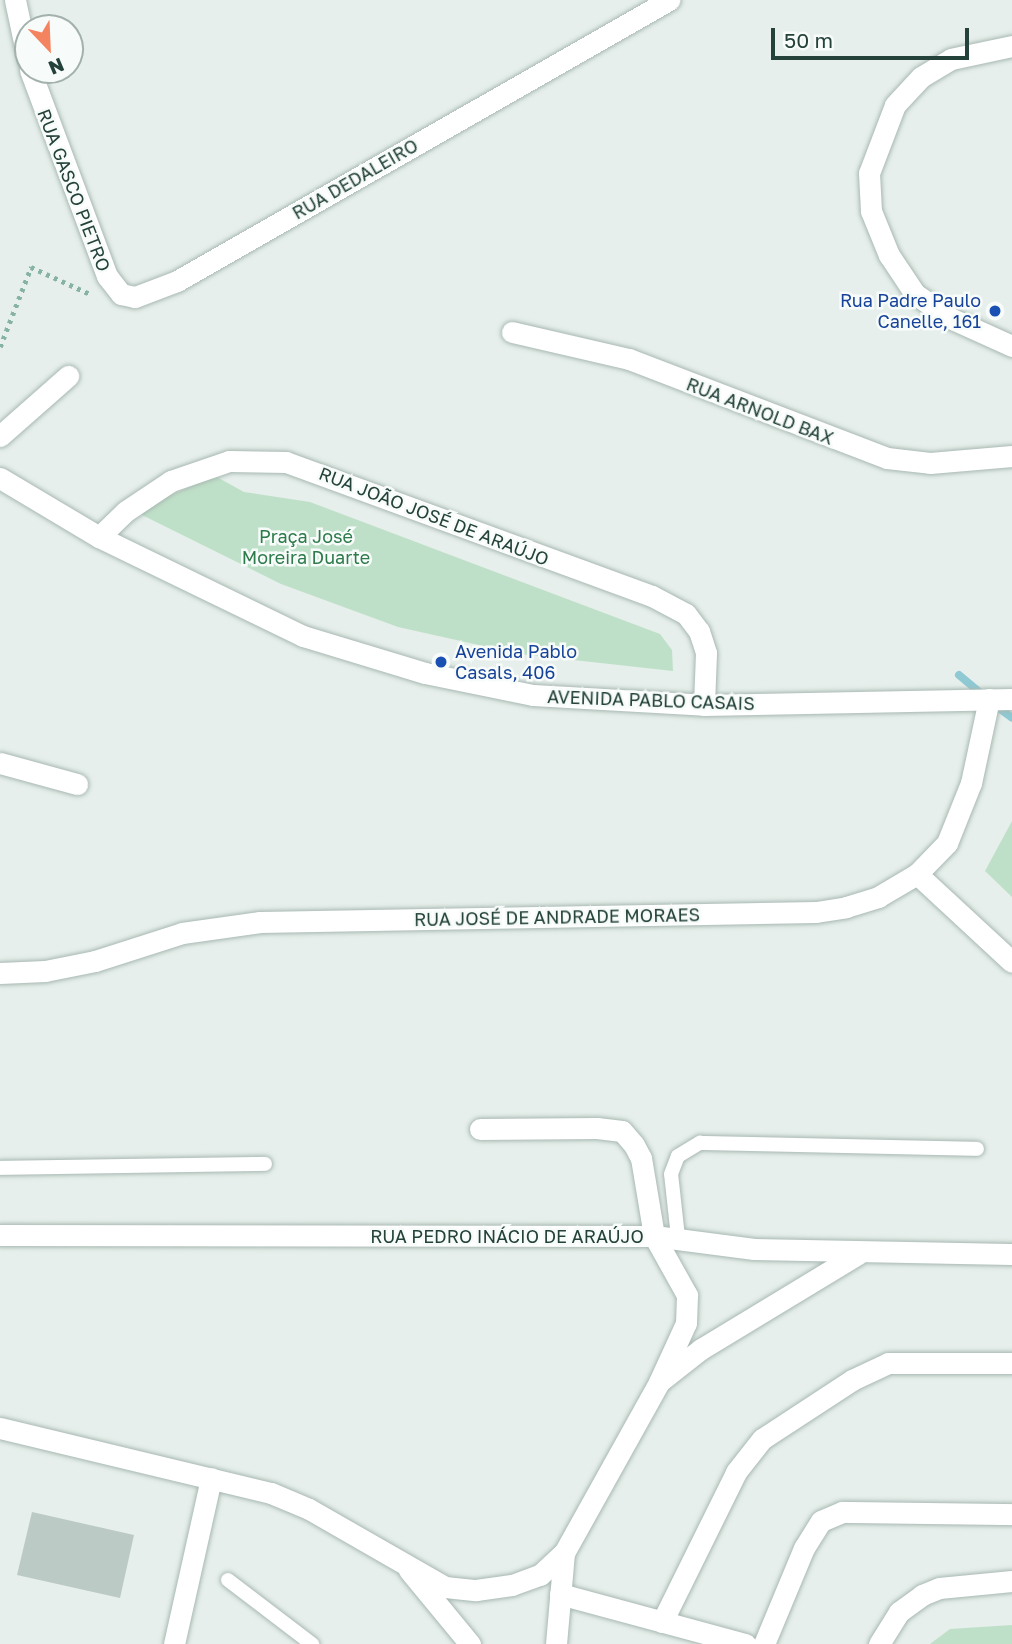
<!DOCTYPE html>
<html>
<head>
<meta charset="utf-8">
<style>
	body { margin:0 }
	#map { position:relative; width:1012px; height:1644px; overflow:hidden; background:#e6efeb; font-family:"Golos Text",sans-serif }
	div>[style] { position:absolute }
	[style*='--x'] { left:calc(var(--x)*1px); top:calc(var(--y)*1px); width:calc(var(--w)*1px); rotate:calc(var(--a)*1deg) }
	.green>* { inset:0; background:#bfe0c8 }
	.stream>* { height:8px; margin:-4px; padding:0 4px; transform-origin:4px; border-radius:4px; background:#8ec9d4 }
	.building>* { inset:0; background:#bbcac4 }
	.path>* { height:4.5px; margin-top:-2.25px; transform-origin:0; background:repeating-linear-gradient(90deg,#86b3a5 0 3.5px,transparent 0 8.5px) }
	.roads { filter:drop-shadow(0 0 2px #a8b8b2) drop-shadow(0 0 2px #a8b8b2) }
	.service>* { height:14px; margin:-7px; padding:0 7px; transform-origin:7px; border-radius:7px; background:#fff }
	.minor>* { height:21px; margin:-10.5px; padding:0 10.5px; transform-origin:10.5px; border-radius:10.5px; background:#fff }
	.tertiary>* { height:21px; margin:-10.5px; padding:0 10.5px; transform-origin:10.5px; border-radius:10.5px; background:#fff }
	.dots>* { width:19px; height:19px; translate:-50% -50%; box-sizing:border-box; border:4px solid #f7fbf9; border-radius:50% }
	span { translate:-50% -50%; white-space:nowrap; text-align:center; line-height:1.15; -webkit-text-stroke:5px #f7fbf9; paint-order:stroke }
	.street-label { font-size:18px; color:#24423a }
	.transit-label { font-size:18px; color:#164399 }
	.right { translate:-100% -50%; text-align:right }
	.left { translate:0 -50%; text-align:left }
	.park-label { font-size:18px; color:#2d7a4b }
	.north { position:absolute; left:14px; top:14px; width:70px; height:70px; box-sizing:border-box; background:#f7fbf9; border:2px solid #a3b1ad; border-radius:50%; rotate:157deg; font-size:19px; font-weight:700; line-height:28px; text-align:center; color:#24423a }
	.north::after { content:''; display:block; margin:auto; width:24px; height:32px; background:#f4845f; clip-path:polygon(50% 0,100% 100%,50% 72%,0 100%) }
	.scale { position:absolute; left:771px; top:28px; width:198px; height:32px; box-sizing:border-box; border:4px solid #24423a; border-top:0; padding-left:9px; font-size:21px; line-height:24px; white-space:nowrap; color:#24423a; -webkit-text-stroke:5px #f7fbf9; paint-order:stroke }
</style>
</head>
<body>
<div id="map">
	<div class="green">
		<i style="clip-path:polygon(215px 476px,244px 492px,310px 502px,660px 634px,672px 650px,673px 671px,519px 654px,398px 627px,281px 584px,140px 514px,162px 499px)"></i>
		<i style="clip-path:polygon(1012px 821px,1012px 897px,985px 871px)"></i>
		<i style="clip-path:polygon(1012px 1625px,1012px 1644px,930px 1644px,950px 1629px)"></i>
	</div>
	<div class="stream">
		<i style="--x:959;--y:675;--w:30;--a:40"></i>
		<i style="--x:995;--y:705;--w:21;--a:37"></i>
	</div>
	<div class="building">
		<i style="clip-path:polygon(32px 1512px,134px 1535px,120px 1598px,17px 1575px)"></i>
	</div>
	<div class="path">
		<i style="--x:0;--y:347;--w:86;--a:-68.8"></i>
		<i style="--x:31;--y:267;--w:65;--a:24.6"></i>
	</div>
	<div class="roads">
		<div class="service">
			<i style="--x:0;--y:1168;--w:265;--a:-0.9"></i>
			<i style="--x:678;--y:1237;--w:63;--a:-96.3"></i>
			<i style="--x:671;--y:1174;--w:19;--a:-69"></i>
			<i style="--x:678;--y:1156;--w:26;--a:-31"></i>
			<i style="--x:700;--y:1143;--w:277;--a:1.2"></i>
			<i style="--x:228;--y:1580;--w:106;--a:37.3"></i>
		</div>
		<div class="minor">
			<i style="--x:15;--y:0;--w:62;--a:78"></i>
			<i style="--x:1012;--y:46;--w:62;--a:168"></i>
			<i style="--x:951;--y:59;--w:35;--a:149"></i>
			<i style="--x:921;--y:77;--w:38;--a:133"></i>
			<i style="--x:895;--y:105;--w:73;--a:110.9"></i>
			<i style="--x:869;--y:173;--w:38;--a:87"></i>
			<i style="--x:871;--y:211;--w:48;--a:67.8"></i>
			<i style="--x:889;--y:255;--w:47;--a:56.3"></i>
			<i style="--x:915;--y:294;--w:42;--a:34.4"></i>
			<i style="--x:950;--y:318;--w:68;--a:24.3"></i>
			<i style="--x:30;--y:70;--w:220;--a:69.5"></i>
			<i style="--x:107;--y:276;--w:23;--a:52"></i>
			<i style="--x:121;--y:294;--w:14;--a:12"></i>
			<i style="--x:135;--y:297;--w:45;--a:-20.9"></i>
			<i style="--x:177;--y:281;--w:567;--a:-29.73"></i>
			<i style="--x:512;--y:332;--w:120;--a:13"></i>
			<i style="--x:629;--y:359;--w:276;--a:21"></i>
			<i style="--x:887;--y:458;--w:43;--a:6.6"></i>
			<i style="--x:930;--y:463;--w:82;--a:-4.9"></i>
			<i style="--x:0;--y:436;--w:91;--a:-41.4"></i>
			<i style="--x:99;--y:537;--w:37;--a:-44"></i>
			<i style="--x:126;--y:511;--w:54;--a:-33.7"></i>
			<i style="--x:171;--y:481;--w:61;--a:-19"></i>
			<i style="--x:229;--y:461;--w:57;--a:1"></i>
			<i style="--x:286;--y:462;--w:390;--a:20.1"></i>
			<i style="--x:652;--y:596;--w:38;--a:28"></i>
			<i style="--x:686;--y:614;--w:21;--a:53"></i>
			<i style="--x:699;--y:631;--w:23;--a:72"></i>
			<i style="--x:706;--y:653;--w:52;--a:92.2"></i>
			<i style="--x:0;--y:763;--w:80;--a:15.3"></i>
			<i style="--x:917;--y:874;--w:129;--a:42.8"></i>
			<i style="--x:0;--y:973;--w:45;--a:-2.5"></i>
			<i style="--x:45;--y:971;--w:51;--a:-11.3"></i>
			<i style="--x:95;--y:961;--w:91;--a:-17.8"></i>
			<i style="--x:182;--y:933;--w:79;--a:-8"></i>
			<i style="--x:260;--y:922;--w:556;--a:-1.03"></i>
			<i style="--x:816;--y:912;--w:30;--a:-9"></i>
			<i style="--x:846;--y:907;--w:34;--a:-17"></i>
			<i style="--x:878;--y:897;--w:45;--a:-30.5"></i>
			<i style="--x:917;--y:874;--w:43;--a:-45.9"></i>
			<i style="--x:947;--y:843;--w:65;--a:-68.2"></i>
			<i style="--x:971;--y:783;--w:86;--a:-77.9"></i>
			<i style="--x:480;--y:1129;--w:117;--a:-0.5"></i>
			<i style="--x:597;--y:1128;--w:25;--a:7"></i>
			<i style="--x:622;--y:1131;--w:18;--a:49"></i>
			<i style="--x:634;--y:1145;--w:15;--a:62"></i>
			<i style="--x:641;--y:1158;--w:79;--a:80.5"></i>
			<i style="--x:654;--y:1236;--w:68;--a:60.8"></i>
			<i style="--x:687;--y:1295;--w:28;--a:92"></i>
			<i style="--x:686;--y:1323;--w:65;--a:114.6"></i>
			<i style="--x:659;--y:1382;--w:53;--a:-38.2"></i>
			<i style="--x:701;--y:1349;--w:184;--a:-31.2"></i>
			<i style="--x:0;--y:1235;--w:654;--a:0.09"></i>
			<i style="--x:654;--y:1236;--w:101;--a:7.4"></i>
			<i style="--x:754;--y:1249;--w:258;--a:1.1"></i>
			<i style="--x:0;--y:1428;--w:279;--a:13.5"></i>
			<i style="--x:271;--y:1493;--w:41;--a:22.8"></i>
			<i style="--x:309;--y:1509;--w:157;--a:29.8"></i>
			<i style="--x:445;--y:1587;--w:31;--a:6"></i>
			<i style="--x:476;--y:1590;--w:36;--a:-8"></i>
			<i style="--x:512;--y:1585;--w:30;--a:-20"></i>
			<i style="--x:540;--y:1575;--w:33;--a:-43"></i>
			<i style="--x:564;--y:1553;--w:196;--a:-60.9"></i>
			<i style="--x:409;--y:1570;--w:96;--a:50.5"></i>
			<i style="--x:560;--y:1594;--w:192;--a:15.1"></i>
			<i style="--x:662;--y:1622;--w:167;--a:-63.7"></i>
			<i style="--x:736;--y:1472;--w:42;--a:-51.8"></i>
			<i style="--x:762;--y:1439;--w:108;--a:-33.2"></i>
			<i style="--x:852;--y:1380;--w:40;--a:-25"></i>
			<i style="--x:888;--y:1363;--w:124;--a:0"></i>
			<i style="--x:174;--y:1644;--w:170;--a:-77.4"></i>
			<i style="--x:556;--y:1644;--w:91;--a:-85"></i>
			<i style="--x:764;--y:1644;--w:104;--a:-67.4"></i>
			<i style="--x:804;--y:1548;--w:32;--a:-58"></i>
			<i style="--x:821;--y:1521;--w:23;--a:-23"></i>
			<i style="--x:842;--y:1512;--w:170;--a:0.7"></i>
			<i style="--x:879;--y:1644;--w:38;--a:-58"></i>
			<i style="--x:899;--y:1612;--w:29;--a:-36"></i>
			<i style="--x:922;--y:1595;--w:18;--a:-22"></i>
			<i style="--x:939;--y:1588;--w:73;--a:-5.5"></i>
		</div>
		<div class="tertiary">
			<i style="--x:0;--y:478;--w:115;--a:30.8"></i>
			<i style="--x:99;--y:537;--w:227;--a:25.9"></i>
			<i style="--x:303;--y:636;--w:127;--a:16.9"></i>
			<i style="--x:425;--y:673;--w:110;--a:11.5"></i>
			<i style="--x:533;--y:695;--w:171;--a:3.3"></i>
			<i style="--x:704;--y:705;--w:308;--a:-1.1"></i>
		</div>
	</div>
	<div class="dots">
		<i style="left:995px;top:311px;background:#1a4fb4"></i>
		<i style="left:441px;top:662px;background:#1a4fb4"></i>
	</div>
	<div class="street-label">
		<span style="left:355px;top:179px;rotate:-30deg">RUA DEDALEIRO</span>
		<span style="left:74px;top:190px;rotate:69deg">RUA GASCO PIETRO</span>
		<span style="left:760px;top:411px;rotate:21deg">RUA ARNOLD BAX</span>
		<span style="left:434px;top:516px;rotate:21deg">RUA JOÃO JOSÉ DE ARAÚJO</span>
		<span style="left:651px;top:700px;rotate:2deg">AVENIDA PABLO CASAIS</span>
		<span style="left:557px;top:917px;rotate:-1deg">RUA JOSÉ DE ANDRADE MORAES</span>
		<span style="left:507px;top:1236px">RUA PEDRO INÁCIO DE ARAÚJO</span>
	</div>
	<div class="transit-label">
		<span class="right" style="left:981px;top:311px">Rua Padre Paulo<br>Canelle, 161</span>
		<span class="left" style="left:455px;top:662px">Avenida Pablo<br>Casals, 406</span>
	</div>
	<div class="park-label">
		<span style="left:306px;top:547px">Praça José<br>Moreira Duarte</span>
	</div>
	<div class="north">N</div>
	<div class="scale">50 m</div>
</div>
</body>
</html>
